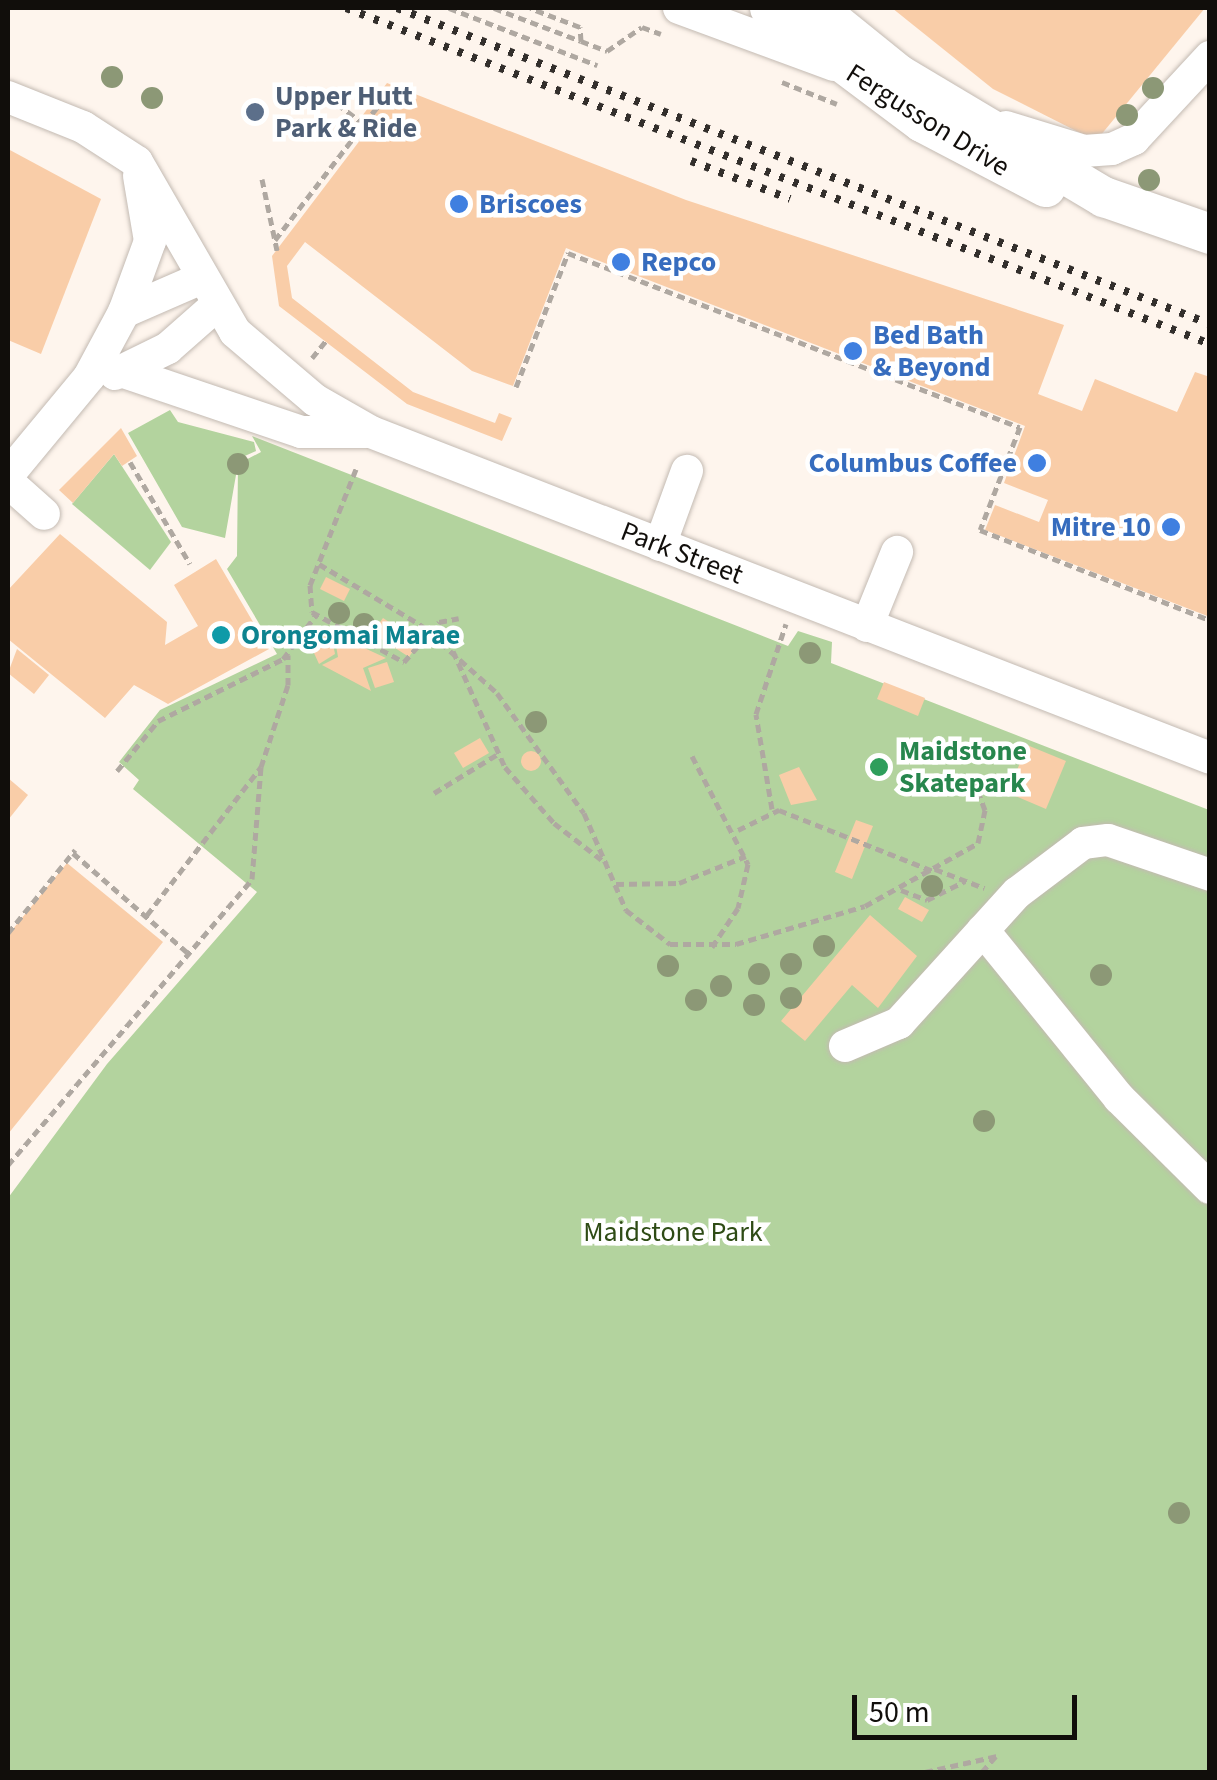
<!DOCTYPE html>
<html>
<head>
<meta charset="utf-8">
<style>
	body { margin:0 }
	#map { position:relative; width:1217px; height:1780px; overflow:hidden; background:#fef5ed; font-family:"Source Sans 3",sans-serif }
	div>[style] { position:absolute }
	[style*='--x'] { left:calc(var(--x)*1px); top:calc(var(--y)*1px); width:calc(var(--w)*1px); rotate:calc(var(--a)*1deg) }
	.green>* { inset:0; background:#b3d39e }
	.building>* { inset:0; background:#f9cda8 }
	.round { border-radius:50% }
	.path>* { height:5px; margin-top:-2.5px; transform-origin:0; background:repeating-linear-gradient(90deg,#afa8a1 0 8px,transparent 0 13px) }
	.roads { filter:drop-shadow(0 0 2px #c3bab2) drop-shadow(0 0 2px #c3bab2) }
	.minor>* { height:32px; margin:-16px; padding:0 16px; transform-origin:16px; border-radius:16px; background:#fff }
	.major>* { height:40px; margin:-20px; padding:0 20px; transform-origin:20px; border-radius:20px; background:#fff }
	.rail>* { height:8px; margin-top:-4px; transform-origin:0; background:repeating-linear-gradient(90deg,#332f2c 0 5px,transparent 0 15px) }
	.trees>* { width:22px; height:22px; margin:-11px; border-radius:50%; background:#8c9876 }
	.dots>* { width:28px; height:28px; translate:-50% -50%; box-sizing:border-box; border:5px solid #fff; border-radius:50% }
	span { translate:-50% -50%; white-space:nowrap; text-align:center; line-height:1.15; -webkit-text-stroke:9px #fff; paint-order:stroke }
	.service-label { font-size:28px; color:#4e5e75; font-weight:700 }
	.left { translate:0 -50%; text-align:left }
	.street-label { font-size:28px; color:#110e0b }
	.shop-label { font-size:28px; color:#366cbe; font-weight:700 }
	.right { translate:-100% -50%; text-align:right }
	.culture-label { font-size:28px; color:#0d838f; font-weight:700 }
	.leisure-label { font-size:28px; color:#27864d; font-weight:700 }
	.park-label { font-size:28px; color:#2e4b15 }
	.frame { position:absolute; inset:0; border:10px solid #110e0b; pointer-events:none }
	.scale { position:absolute; left:852px; top:1695px; width:225px; height:45px; box-sizing:border-box; border:5px solid #110e0b; border-top:0; padding-left:12px; font-size:30px; line-height:35px; white-space:nowrap; color:#110e0b; -webkit-text-stroke:8px #fff; paint-order:stroke }
</style>
</head>
<body>
<div id="map">
	<div class="green">
		<i style="clip-path:polygon(170px 410px,178px 422px,254px 442px,256px 451px,229px 463px,236px 475px,225px 538px,182px 527px,128px 433px)"></i>
		<i style="clip-path:polygon(252px 436px,788px 646px,798px 631px,832px 642px,831px 663px,1209px 810px,1209px 1772px,8px 1772px,8px 1198px,107px 1064px,257px 892px,133px 789px,139px 780px,119px 762px,160px 710px,277px 654px,227px 569px,237px 556px,238px 464px,261px 452px)"></i>
		<i style="clip-path:polygon(114px 454px,171px 542px,150px 570px,72px 504px)"></i>
	</div>
	<div class="building">
		<i style="clip-path:polygon(892px 8px,1205px 8px,1096px 141px,993px 89px)"></i>
		<i style="clip-path:polygon(387px 83px,686px 200px,1064px 325px,1038px 394px,1082px 411px,1095px 379px,1177px 412px,1195px 372px,1210px 377px,1210px 617px,985px 530px,995px 505px,1039px 522px,1048px 500px,1004px 483px,1025px 426px,566px 248px,513px 386px,472px 371px,305px 242px,287px 266px,292px 298px,413px 392px,495px 423px,499px 413px,512px 418px,502px 441px,407px 404px,279px 306px,272px 256px,367px 131px,362px 116px)"></i>
		<i style="clip-path:polygon(8px 149px,101px 199px,41px 354px,8px 340px)"></i>
		<i style="clip-path:polygon(121px 428px,137px 456px,122px 466px,114px 454px,73px 503px,59px 490px)"></i>
		<i style="clip-path:polygon(60px 534px,167px 622px,165px 645px,198px 626px,174px 585px,216px 559px,269px 649px,168px 704px,134px 685px,105px 718px,8px 639px,8px 590px)"></i>
		<i style="clip-path:polygon(326px 577px,350px 589px,344px 601px,320px 589px)"></i>
		<i style="clip-path:polygon(383px 618px,419px 642px,409px 657px,372px 633px)"></i>
		<i style="clip-path:polygon(331px 634px,335px 654px,319px 664px,309px 642px)"></i>
		<i style="clip-path:polygon(334px 634px,386px 658px,363px 668px,371px 691px,322px 665px,338px 657px)"></i>
		<i style="clip-path:polygon(17px 649px,49px 675px,34px 694px,8px 673px)"></i>
		<i style="clip-path:polygon(387px 662px,394px 682px,375px 688px,368px 668px)"></i>
		<i style="clip-path:polygon(884px 682px,925px 698px,918px 716px,877px 699px)"></i>
		<i style="clip-path:polygon(480px 738px,489px 753px,463px 768px,454px 753px)"></i>
		<i style="clip-path:polygon(1027px 745px,1066px 761px,1046px 809px,1008px 793px)"></i>
		<i class="round" style="left:521px;top:751px;width:20px;height:20px"></i>
		<i style="clip-path:polygon(799px 767px,817px 800px,791px 805px,779px 775px)"></i>
		<i style="clip-path:polygon(8px 778px,28px 795px,8px 820px)"></i>
		<i style="clip-path:polygon(856px 820px,873px 826px,852px 879px,835px 872px)"></i>
		<i style="clip-path:polygon(67px 863px,163px 942px,8px 1134px,8px 935px)"></i>
		<i style="clip-path:polygon(905px 897px,929px 910px,922px 922px,898px 909px)"></i>
		<i style="clip-path:polygon(870px 915px,917px 956px,878px 1008px,852px 985px,805px 1041px,781px 1021px)"></i>
	</div>
	<div class="path">
		<i style="--x:449;--y:8;--w:159;--a:21.1"></i>
		<i style="--x:494;--y:8;--w:93;--a:20.8"></i>
		<i style="--x:581;--y:41;--w:14;--a:-94"></i>
		<i style="--x:580;--y:27;--w:53;--a:-159.2"></i>
		<i style="--x:581;--y:41;--w:28;--a:21"></i>
		<i style="--x:607;--y:51;--w:42;--a:-34.4"></i>
		<i style="--x:642;--y:27;--w:20;--a:20"></i>
		<i style="--x:782;--y:82;--w:59;--a:21.8"></i>
		<i style="--x:364;--y:124;--w:29;--a:-52"></i>
		<i style="--x:262;--y:179;--w:73;--a:78.1"></i>
		<i style="--x:275;--y:240;--w:146;--a:-52.5"></i>
		<i style="--x:364;--y:124;--w:45;--a:-143.1"></i>
		<i style="--x:312;--y:358;--w:22;--a:-51"></i>
		<i style="--x:516;--y:387;--w:144;--a:-68.8"></i>
		<i style="--x:568;--y:253;--w:484;--a:21.1"></i>
		<i style="--x:1020;--y:427;--w:110;--a:111.2"></i>
		<i style="--x:980;--y:530;--w:247;--a:21.4"></i>
		<i style="--x:130;--y:462;--w:118;--a:59.5"></i>
		<i style="--x:356;--y:469;--w:125;--a:111.6"></i>
		<i style="--x:310;--y:585;--w:27;--a:86"></i>
		<i style="--x:312;--y:612;--w:105;--a:28.5"></i>
		<i style="--x:404;--y:662;--w:53;--a:-48.8"></i>
		<i style="--x:439;--y:622;--w:20;--a:-11"></i>
		<i style="--x:319;--y:564;--w:119;--a:30.9"></i>
		<i style="--x:421;--y:625;--w:102;--a:41.8"></i>
		<i style="--x:497;--y:693;--w:148;--a:54.1"></i>
		<i style="--x:584;--y:813;--w:106;--a:66.6"></i>
		<i style="--x:626;--y:910;--w:56;--a:37.7"></i>
		<i style="--x:670;--y:944;--w:66;--a:0"></i>
		<i style="--x:736;--y:944;--w:134;--a:-16.4"></i>
		<i style="--x:865;--y:906;--w:129;--a:-29.1"></i>
		<i style="--x:978;--y:843;--w:34;--a:-78"></i>
		<i style="--x:985;--y:810;--w:25;--a:-111"></i>
		<i style="--x:453;--y:651;--w:127;--a:65.9"></i>
		<i style="--x:505;--y:767;--w:74;--a:48.8"></i>
		<i style="--x:554;--y:823;--w:67;--a:37.7"></i>
		<i style="--x:692;--y:756;--w:122;--a:62.6"></i>
		<i style="--x:748;--y:864;--w:45;--a:102.8"></i>
		<i style="--x:738;--y:908;--w:47;--a:123.7"></i>
		<i style="--x:117;--y:771;--w:65;--a:-50.6"></i>
		<i style="--x:158;--y:721;--w:140;--a:-26.4"></i>
		<i style="--x:283;--y:659;--w:55;--a:-53.1"></i>
		<i style="--x:434;--y:793;--w:75;--a:-31.4"></i>
		<i style="--x:772;--y:809;--w:96;--a:-99.6"></i>
		<i style="--x:756;--y:714;--w:95;--a:-71.6"></i>
		<i style="--x:738;--y:830;--w:46;--a:-26"></i>
		<i style="--x:779;--y:810;--w:166;--a:21.6"></i>
		<i style="--x:73;--y:853;--w:151;--a:41"></i>
		<i style="--x:935;--y:869;--w:53;--a:21.2"></i>
		<i style="--x:616;--y:884;--w:63;--a:-0.9"></i>
		<i style="--x:679;--y:883;--w:72;--a:-21.9"></i>
		<i style="--x:901;--y:890;--w:28;--a:21"></i>
		<i style="--x:927;--y:900;--w:42;--a:-26.6"></i>
		<i style="--x:147;--y:915;--w:187;--a:-52.4"></i>
		<i style="--x:261;--y:767;--w:86;--a:-71.8"></i>
		<i style="--x:288;--y:685;--w:30;--a:-90"></i>
		<i style="--x:8;--y:933;--w:107;--a:-51.1"></i>
		<i style="--x:8;--y:1165;--w:376;--a:-49.5"></i>
		<i style="--x:252;--y:879;--w:112;--a:-85.4"></i>
		<i style="--x:925;--y:1772;--w:74;--a:-12.5"></i>
		<i style="--x:982;--y:1772;--w:21;--a:-49"></i>
	</div>
	<div class="roads">
		<div class="minor">
			<i style="--x:679;--y:8;--w:165;--a:20.2"></i>
			<i style="--x:8;--y:97;--w:81;--a:21.8"></i>
			<i style="--x:83;--y:127;--w:64;--a:32.9"></i>
			<i style="--x:137;--y:162;--w:196;--a:60"></i>
			<i style="--x:235;--y:332;--w:105;--a:40.4"></i>
			<i style="--x:315;--y:400;--w:64;--a:29.7"></i>
			<i style="--x:371;--y:432;--w:900;--a:21.23"></i>
			<i style="--x:1006;--y:127;--w:82;--a:17.1"></i>
			<i style="--x:1084;--y:151;--w:28;--a:-4"></i>
			<i style="--x:1112;--y:149;--w:24;--a:-24"></i>
			<i style="--x:1134;--y:139;--w:112;--a:-47.2"></i>
			<i style="--x:124;--y:312;--w:76;--a:-69.9"></i>
			<i style="--x:150;--y:241;--w:66;--a:-99.6"></i>
			<i style="--x:127;--y:373;--w:184;--a:18.7"></i>
			<i style="--x:301;--y:432;--w:65;--a:0"></i>
			<i style="--x:115;--y:374;--w:59;--a:-26.1"></i>
			<i style="--x:168;--y:348;--w:65;--a:-41.3"></i>
			<i style="--x:8;--y:475;--w:127;--a:-50.4"></i>
			<i style="--x:89;--y:377;--w:74;--a:-61.7"></i>
			<i style="--x:124;--y:312;--w:85;--a:-23.6"></i>
			<i style="--x:8;--y:482;--w:48;--a:41.6"></i>
			<i style="--x:660;--y:545;--w:79;--a:-70"></i>
			<i style="--x:867;--y:626;--w:80;--a:-67.9"></i>
			<i style="--x:983;--y:930;--w:216;--a:51"></i>
			<i style="--x:1119;--y:1098;--w:128;--a:44.7"></i>
			<i style="--x:845;--y:1046;--w:59;--a:-23.1"></i>
			<i style="--x:899;--y:1023;--w:176;--a:-47.8"></i>
			<i style="--x:1017;--y:893;--w:83;--a:-37.1"></i>
			<i style="--x:1083;--y:843;--w:25;--a:-7"></i>
			<i style="--x:1108;--y:840;--w:108;--a:18.9"></i>
		</div>
		<div class="major">
			<i style="--x:770;--y:8;--w:190;--a:36.9"></i>
			<i style="--x:922;--y:122;--w:140;--a:27.7"></i>
			<i style="--x:816;--y:8;--w:107;--a:38.9"></i>
			<i style="--x:899;--y:75;--w:239;--a:30.8"></i>
			<i style="--x:1104;--y:197;--w:112;--a:19.2"></i>
		</div>
	</div>
	<div class="rail">
		<i style="--x:346;--y:8;--w:927;--a:21.25"></i>
		<i style="--x:397;--y:8;--w:872;--a:21.24"></i>
		<i style="--x:691;--y:161;--w:106;--a:21"></i>
	</div>
	<div class="trees">
		<i style="left:112px;top:77px"></i>
		<i style="left:1153px;top:88px"></i>
		<i style="left:152px;top:98px"></i>
		<i style="left:1127px;top:115px"></i>
		<i style="left:1149px;top:180px"></i>
		<i style="left:238px;top:464px"></i>
		<i style="left:339px;top:613px"></i>
		<i style="left:364px;top:624px"></i>
		<i style="left:810px;top:653px"></i>
		<i style="left:536px;top:722px"></i>
		<i style="left:932px;top:886px"></i>
		<i style="left:824px;top:946px"></i>
		<i style="left:791px;top:964px"></i>
		<i style="left:668px;top:966px"></i>
		<i style="left:759px;top:974px"></i>
		<i style="left:1101px;top:975px"></i>
		<i style="left:721px;top:986px"></i>
		<i style="left:791px;top:998px"></i>
		<i style="left:696px;top:1000px"></i>
		<i style="left:754px;top:1005px"></i>
		<i style="left:984px;top:1121px"></i>
		<i style="left:1179px;top:1513px"></i>
	</div>
	<div class="dots">
		<i style="left:255px;top:112px;background:#5c6f8a"></i>
		<i style="left:459px;top:204px;background:#3f7fe0"></i>
		<i style="left:621px;top:262px;background:#3f7fe0"></i>
		<i style="left:853px;top:351px;background:#3f7fe0"></i>
		<i style="left:1037px;top:463px;background:#3f7fe0"></i>
		<i style="left:1171px;top:527px;background:#3f7fe0"></i>
		<i style="left:221px;top:635px;background:#0f9aa8"></i>
		<i style="left:879px;top:767px;background:#2e9e5b"></i>
	</div>
	<div class="service-label">
		<span class="left" style="left:275px;top:112px">Upper Hutt<br>Park &amp; Ride</span>
	</div>
	<div class="street-label">
		<span style="left:928px;top:120px;rotate:32deg">Fergusson Drive</span>
		<span style="left:682px;top:553px;rotate:21deg">Park Street</span>
	</div>
	<div class="shop-label">
		<span class="left" style="left:479px;top:204px">Briscoes</span>
		<span class="left" style="left:641px;top:262px">Repco</span>
		<span class="left" style="left:873px;top:351px">Bed Bath<br>&amp; Beyond</span>
		<span class="right" style="left:1017px;top:463px">Columbus Coffee</span>
		<span class="right" style="left:1151px;top:527px">Mitre 10</span>
	</div>
	<div class="culture-label">
		<span class="left" style="left:241px;top:635px">Orongomai Marae</span>
	</div>
	<div class="leisure-label">
		<span class="left" style="left:899px;top:767px">Maidstone<br>Skatepark</span>
	</div>
	<div class="park-label">
		<span style="left:673px;top:1232px">Maidstone Park</span>
	</div>
	<div class="frame"></div>
	<div class="scale">50 m</div>
</div>
</body>
</html>
